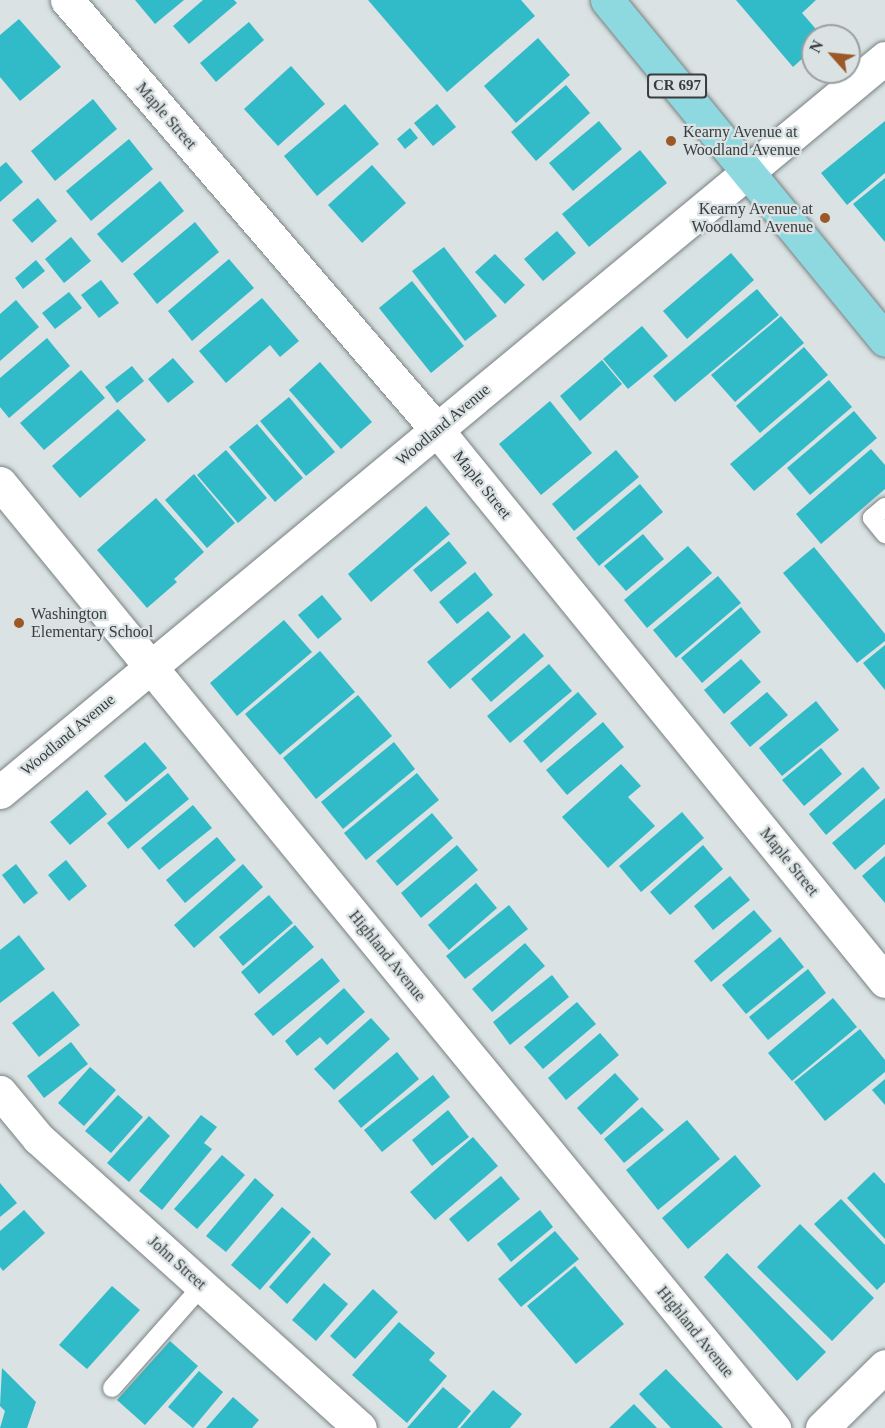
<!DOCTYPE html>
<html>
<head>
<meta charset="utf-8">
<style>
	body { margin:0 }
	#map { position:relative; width:885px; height:1428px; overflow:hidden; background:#dae2e3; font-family:"Times New Roman",serif }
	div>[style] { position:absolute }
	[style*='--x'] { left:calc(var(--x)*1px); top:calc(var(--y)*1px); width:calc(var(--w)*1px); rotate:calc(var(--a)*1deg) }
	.building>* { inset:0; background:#31bac7 }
	.roads { filter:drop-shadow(0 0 2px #798081) drop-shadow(0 0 2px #798081) }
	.lane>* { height:18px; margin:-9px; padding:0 9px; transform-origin:9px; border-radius:9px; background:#fff }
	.street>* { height:33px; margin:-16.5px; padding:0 16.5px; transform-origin:16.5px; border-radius:16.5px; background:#fff }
	.primary>* { height:33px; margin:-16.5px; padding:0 16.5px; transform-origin:16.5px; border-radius:16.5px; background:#8ed9e0 }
	.dots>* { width:16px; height:16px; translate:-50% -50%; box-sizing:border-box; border:3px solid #dae2e3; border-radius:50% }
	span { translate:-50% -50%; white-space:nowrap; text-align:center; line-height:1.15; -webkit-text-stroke:4.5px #dae2e3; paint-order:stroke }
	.shield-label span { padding:2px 4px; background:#dae2e3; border:2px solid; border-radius:4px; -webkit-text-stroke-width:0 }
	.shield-label { font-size:15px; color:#3a3d3e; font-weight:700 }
	.street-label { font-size:16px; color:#3a3d3e }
	.poi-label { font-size:16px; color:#3a3d3e }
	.left { translate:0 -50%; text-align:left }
	.right { translate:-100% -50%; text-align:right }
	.north { position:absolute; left:801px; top:24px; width:60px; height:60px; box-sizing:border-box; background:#dae2e3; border:2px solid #9aa0a1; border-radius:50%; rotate:297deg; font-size:16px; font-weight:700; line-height:24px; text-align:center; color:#3a3d3e }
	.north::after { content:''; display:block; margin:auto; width:21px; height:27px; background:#9b5927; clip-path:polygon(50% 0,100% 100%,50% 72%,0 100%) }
</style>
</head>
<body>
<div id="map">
	<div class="building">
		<i style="clip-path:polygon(135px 0,184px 0,155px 24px)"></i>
		<i style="clip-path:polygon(203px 0,234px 0,237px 3px,189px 44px,173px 26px)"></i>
		<i style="clip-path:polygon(368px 0,521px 0,535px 16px,447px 92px)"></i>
		<i style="clip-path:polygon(736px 0,816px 0,802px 13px,822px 36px,813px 36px,813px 49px,793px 67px)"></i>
		<i style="clip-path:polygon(19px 19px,61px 67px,20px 101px,0 77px,0 35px)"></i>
		<i style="clip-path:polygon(249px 22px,264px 40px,216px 82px,200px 63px)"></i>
		<i style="clip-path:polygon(538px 38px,570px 75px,516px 123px,484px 86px)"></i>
		<i style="clip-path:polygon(291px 66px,325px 104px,278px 146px,244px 109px)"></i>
		<i style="clip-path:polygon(566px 85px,590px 113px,536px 161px,511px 132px)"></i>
		<i style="clip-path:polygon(93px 99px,117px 129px,55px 181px,31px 151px)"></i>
		<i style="clip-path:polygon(345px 104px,379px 144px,317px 196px,284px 156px)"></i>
		<i style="clip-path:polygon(437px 104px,456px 127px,433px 146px,414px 123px)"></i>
		<i style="clip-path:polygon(599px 121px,622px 149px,573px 191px,549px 163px)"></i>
		<i style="clip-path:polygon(885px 121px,885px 173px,847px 205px,821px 173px)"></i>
		<i style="clip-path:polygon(410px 128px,418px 138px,405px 149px,397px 139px)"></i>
		<i style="clip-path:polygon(129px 139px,153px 169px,91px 221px,66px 191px)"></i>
		<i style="clip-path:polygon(640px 150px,667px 183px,589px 247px,562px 214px)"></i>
		<i style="clip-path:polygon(6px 162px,23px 182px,0 202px,0 167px)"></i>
		<i style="clip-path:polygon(372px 165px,406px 203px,362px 243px,328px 205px)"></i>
		<i style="clip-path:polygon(885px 178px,885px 242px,853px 204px)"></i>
		<i style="clip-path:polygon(160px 181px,184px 211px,122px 263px,97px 234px)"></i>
		<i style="clip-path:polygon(38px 198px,57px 221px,32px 243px,12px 220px)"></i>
		<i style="clip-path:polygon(195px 222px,219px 252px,157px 304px,133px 274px)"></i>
		<i style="clip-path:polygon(557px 231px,576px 253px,543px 281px,524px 259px)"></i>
		<i style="clip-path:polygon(71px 237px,91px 261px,64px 283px,45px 259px)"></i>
		<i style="clip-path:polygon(444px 247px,497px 316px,465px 341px,412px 271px)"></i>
		<i style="clip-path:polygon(731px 253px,754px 280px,687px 339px,663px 311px)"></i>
		<i style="clip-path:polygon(495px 254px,525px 285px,505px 304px,475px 272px)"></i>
		<i style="clip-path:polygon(229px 259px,254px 288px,192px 341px,168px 311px)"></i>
		<i style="clip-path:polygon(36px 260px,45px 271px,23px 289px,15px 278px)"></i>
		<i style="clip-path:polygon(101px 280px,119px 303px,99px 318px,81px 295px)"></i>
		<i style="clip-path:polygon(412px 281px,464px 346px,431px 373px,379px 308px)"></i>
		<i style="clip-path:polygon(757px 289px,779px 315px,675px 402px,653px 376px)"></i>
		<i style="clip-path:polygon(69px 292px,82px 308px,55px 329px,42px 313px)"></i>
		<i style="clip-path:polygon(262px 298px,299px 341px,280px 357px,270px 345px,226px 383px,199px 351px)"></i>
		<i style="clip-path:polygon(16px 300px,39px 327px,0 361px,0 314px)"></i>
		<i style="clip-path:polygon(781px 316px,804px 343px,735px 402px,711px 375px)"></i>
		<i style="clip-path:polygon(642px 326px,668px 356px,628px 389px,603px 359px)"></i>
		<i style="clip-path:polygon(47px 338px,70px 366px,9px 418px,0 407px,0 378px)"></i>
		<i style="clip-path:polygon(804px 347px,828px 375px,760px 433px,736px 406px)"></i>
		<i style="clip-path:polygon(173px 358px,194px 382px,168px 403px,148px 379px)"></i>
		<i style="clip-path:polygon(602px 360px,622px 384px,580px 421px,560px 396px)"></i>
		<i style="clip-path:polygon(320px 362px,372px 422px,341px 449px,289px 390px)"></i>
		<i style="clip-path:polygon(132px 366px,144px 381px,117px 403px,105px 387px)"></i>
		<i style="clip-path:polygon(81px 370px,105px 398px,44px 450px,20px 423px)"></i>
		<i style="clip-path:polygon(829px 380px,852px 407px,754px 491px,730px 464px)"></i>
		<i style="clip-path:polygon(289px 397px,335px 452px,306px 476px,260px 421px)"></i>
		<i style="clip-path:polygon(550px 401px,592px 453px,541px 495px,499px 444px)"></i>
		<i style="clip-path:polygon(118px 409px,146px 440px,80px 498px,52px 466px)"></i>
		<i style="clip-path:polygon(854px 411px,877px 438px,810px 495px,787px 468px)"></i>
		<i style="clip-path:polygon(257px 424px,303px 478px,275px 502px,229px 447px)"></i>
		<i style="clip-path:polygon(871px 449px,885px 465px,885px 489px,821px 544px,796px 514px)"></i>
		<i style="clip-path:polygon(226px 450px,267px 498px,238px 523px,197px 475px)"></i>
		<i style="clip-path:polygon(616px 450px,639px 477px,574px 531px,552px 504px)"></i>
		<i style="clip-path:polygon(194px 474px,235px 523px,207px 548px,165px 500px)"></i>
		<i style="clip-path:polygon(640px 484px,663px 512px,599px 566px,576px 538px)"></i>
		<i style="clip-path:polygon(156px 498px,204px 552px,174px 579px,177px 582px,147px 608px,97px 550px)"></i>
		<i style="clip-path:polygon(426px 506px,450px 534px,371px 602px,348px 574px)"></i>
		<i style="clip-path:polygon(643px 534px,664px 559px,626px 591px,604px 566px)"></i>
		<i style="clip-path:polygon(449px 541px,467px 563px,431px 592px,413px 570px)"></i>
		<i style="clip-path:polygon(688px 546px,712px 573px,647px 628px,624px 600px)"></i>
		<i style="clip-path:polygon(814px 547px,885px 634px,885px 641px,857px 663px,783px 573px)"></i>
		<i style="clip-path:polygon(475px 572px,493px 595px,457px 624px,439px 602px)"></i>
		<i style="clip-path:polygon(718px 576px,741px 603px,676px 658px,653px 630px)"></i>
		<i style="clip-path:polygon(322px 595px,342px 619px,318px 639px,298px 615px)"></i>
		<i style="clip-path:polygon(741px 607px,761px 632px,702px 683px,681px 658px)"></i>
		<i style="clip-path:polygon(488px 611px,511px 637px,450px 689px,427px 662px)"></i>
		<i style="clip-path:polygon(284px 620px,312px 652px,237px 716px,210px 683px)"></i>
		<i style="clip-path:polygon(524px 633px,544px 656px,491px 702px,471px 679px)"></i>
		<i style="clip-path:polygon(885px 645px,885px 690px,863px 663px)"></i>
		<i style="clip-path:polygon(320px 651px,355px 692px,280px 755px,245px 714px)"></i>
		<i style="clip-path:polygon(741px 659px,761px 682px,724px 714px,704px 690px)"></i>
		<i style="clip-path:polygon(549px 664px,572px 691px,510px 743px,487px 716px)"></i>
		<i style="clip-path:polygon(578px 692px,597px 714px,541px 763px,523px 741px)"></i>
		<i style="clip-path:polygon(767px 692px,788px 715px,750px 747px,730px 723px)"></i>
		<i style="clip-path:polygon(358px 695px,392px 736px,316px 799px,283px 758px)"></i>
		<i style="clip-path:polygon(816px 701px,839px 730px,782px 776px,759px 748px)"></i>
		<i style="clip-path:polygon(603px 722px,624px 747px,567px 795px,546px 770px)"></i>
		<i style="clip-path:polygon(145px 742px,167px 768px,126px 802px,104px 776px)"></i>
		<i style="clip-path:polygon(394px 742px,415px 769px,343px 829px,321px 802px)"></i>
		<i style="clip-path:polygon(821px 748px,842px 774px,804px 806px,782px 780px)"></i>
		<i style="clip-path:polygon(621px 764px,641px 786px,628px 797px,655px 826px,608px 868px,562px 817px)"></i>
		<i style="clip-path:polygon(863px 767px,880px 788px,826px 835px,809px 814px)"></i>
		<i style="clip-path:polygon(168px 773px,189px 799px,128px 849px,107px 823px)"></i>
		<i style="clip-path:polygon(417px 773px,439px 800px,366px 860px,344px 833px)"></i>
		<i style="clip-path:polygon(87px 790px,107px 814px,70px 845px,50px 822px)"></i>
		<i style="clip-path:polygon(885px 798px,885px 844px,855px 870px,832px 843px)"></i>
		<i style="clip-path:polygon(193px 805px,212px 828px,159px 870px,141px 848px)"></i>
		<i style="clip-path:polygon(682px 812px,704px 838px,641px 892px,619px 866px)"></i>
		<i style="clip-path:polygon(432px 813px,453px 838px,397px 886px,376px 861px)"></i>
		<i style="clip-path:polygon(217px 837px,236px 860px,185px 903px,166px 880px)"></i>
		<i style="clip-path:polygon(457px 845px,478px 870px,421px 918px,401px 893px)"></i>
		<i style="clip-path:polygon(703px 845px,723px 869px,670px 915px,650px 892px)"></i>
		<i style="clip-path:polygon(885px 856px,885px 903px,862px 876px)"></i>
		<i style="clip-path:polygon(66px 860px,87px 886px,69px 901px,48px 875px)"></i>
		<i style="clip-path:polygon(16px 864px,38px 893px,24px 904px,2px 875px)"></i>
		<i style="clip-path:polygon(243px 864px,263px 887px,194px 948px,174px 925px)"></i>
		<i style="clip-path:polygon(730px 876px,750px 900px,713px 930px,694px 906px)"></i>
		<i style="clip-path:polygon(476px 883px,497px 908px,449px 950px,428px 925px)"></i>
		<i style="clip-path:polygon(269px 895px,293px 923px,243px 966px,219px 937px)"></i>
		<i style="clip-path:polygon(509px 905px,528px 929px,465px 979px,446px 956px)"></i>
		<i style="clip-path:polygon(754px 910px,772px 931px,711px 982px,694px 961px)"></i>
		<i style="clip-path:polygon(295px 925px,314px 947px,259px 994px,241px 972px)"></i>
		<i style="clip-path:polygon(19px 935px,45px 969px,0 1003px,0 950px)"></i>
		<i style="clip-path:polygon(780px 937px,804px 967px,746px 1014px,722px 985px)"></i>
		<i style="clip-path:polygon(525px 943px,545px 966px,492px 1012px,472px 989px)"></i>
		<i style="clip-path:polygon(322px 958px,340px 981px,273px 1036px,254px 1014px)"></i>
		<i style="clip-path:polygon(808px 969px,826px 993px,768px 1040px,749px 1017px)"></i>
		<i style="clip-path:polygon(552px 975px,569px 997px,510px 1045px,493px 1022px)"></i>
		<i style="clip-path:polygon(344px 988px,365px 1012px,327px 1045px,320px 1037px,297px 1056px,285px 1041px)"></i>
		<i style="clip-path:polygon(53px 991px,80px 1025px,39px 1057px,12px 1023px)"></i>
		<i style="clip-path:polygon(833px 998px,857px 1027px,792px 1081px,768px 1053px)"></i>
		<i style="clip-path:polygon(577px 1002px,596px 1024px,543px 1069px,524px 1047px)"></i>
		<i style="clip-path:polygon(371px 1018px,390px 1039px,334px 1090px,314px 1069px)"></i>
		<i style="clip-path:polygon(860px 1029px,885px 1060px,885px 1072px,825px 1121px,794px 1082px)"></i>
		<i style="clip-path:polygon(600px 1033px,619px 1055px,566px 1100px,548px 1078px)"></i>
		<i style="clip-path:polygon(71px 1042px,88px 1064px,44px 1098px,27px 1076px)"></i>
		<i style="clip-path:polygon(397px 1052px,419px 1079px,361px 1128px,338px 1101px)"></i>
		<i style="clip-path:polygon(90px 1067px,116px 1090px,84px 1126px,58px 1103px)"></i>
		<i style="clip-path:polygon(615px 1073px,639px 1099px,601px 1135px,577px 1108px)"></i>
		<i style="clip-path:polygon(433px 1075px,450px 1097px,382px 1152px,364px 1130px)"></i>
		<i style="clip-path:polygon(885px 1079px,885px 1105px,872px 1090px)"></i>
		<i style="clip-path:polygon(118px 1095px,143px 1117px,111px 1153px,85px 1131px)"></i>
		<i style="clip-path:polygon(642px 1107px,664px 1130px,624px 1163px,604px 1139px)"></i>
		<i style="clip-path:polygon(448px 1110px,469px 1137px,432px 1166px,412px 1140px)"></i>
		<i style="clip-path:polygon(201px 1115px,217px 1127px,204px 1143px,212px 1149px,162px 1210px,139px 1191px)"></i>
		<i style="clip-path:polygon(149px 1116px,170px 1136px,129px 1182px,107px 1163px)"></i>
		<i style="clip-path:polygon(687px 1120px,720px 1159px,658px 1210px,626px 1170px)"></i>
		<i style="clip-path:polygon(473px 1137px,498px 1166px,435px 1220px,410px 1192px)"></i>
		<i style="clip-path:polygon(222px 1155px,245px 1175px,197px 1229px,174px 1209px)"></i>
		<i style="clip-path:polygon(735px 1155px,761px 1186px,688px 1249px,662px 1218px)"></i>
		<i style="clip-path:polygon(874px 1172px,885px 1184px,885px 1239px,847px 1198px)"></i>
		<i style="clip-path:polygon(501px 1176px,520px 1199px,468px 1242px,449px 1219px)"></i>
		<i style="clip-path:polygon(255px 1178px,274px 1195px,226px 1252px,206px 1236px)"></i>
		<i style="clip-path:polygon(0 1183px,17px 1203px,0 1217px)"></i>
		<i style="clip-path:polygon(841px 1199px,885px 1245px,885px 1282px,877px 1290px,814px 1224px)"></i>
		<i style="clip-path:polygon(282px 1207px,311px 1232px,260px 1290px,231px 1265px)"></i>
		<i style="clip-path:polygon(24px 1210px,45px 1233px,3px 1271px,0 1267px,0 1231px)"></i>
		<i style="clip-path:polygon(540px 1210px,553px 1227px,511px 1262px,497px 1244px)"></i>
		<i style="clip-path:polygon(800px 1224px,874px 1298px,832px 1341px,757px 1267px)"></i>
		<i style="clip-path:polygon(555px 1231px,579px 1259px,521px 1307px,498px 1279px)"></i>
		<i style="clip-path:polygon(313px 1237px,331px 1254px,287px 1304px,269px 1287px)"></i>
		<i style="clip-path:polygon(727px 1253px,826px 1352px,797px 1381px,704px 1277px)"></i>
		<i style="clip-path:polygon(575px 1266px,624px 1324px,576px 1364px,527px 1306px)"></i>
		<i style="clip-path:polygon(324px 1283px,348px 1304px,316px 1341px,292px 1320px)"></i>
		<i style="clip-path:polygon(112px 1286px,140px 1310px,87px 1369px,59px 1345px)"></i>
		<i style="clip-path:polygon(373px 1289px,398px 1312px,355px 1359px,330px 1336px)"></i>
		<i style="clip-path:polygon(399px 1322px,435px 1353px,429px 1360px,447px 1376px,407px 1423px,352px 1375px)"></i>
		<i style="clip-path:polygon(170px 1341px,198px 1366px,145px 1425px,117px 1400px)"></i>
		<i style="clip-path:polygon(2px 1368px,36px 1402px,27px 1428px,0 1428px,5px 1411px,0 1406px)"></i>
		<i style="clip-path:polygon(666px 1369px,723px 1428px,671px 1428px,639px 1394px)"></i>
		<i style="clip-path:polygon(199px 1371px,223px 1392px,193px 1428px,168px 1407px)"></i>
		<i style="clip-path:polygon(443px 1387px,471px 1411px,457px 1428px,407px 1428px)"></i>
		<i style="clip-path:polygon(493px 1390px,522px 1414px,510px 1428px,460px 1428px)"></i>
		<i style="clip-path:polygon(233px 1397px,259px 1420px,252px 1428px,206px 1428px)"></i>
		<i style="clip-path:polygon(634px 1404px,657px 1428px,609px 1428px)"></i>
	</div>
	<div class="roads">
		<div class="lane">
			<i style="--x:885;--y:507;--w:17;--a:140"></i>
			<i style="--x:872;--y:518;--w:21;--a:51"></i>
			<i style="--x:112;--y:1388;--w:136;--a:-48.6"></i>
		</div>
		<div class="street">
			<i style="--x:67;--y:0;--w:567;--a:49.29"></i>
			<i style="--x:437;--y:430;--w:710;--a:50.89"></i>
			<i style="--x:0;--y:483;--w:1222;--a:50.68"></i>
			<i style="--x:0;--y:792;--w:1150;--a:-39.67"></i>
			<i style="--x:0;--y:1092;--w:60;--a:50.4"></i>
			<i style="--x:38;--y:1138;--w:433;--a:42"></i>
			<i style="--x:822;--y:1428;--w:88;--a:-44.5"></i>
		</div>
		<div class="primary">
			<i style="--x:607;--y:0;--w:439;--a:50.7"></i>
		</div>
	</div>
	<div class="dots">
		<i style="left:671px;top:141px;background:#9b5927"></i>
		<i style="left:825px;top:218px;background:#9b5927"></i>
		<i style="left:19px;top:623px;background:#9b5927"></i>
	</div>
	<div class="shield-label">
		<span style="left:677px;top:86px">CR 697</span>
	</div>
	<div class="street-label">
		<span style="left:166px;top:116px;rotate:49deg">Maple Street</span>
		<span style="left:443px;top:425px;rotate:-40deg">Woodland Avenue</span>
		<span style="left:482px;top:485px;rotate:51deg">Maple Street</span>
		<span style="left:68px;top:735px;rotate:-40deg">Woodland Avenue</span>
		<span style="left:789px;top:862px;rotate:51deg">Maple Street</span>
		<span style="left:387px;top:956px;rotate:51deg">Highland Avenue</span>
		<span style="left:177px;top:1263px;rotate:42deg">John Street</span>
		<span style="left:695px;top:1332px;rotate:51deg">Highland Avenue</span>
	</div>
	<div class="poi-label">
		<span class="left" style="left:683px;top:141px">Kearny Avenue at<br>Woodland Avenue</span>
		<span class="right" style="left:813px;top:218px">Kearny Avenue at<br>Woodlamd Avenue</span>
		<span class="left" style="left:31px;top:623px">Washington<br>Elementary School</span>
	</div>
	<div class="north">N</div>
</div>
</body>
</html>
